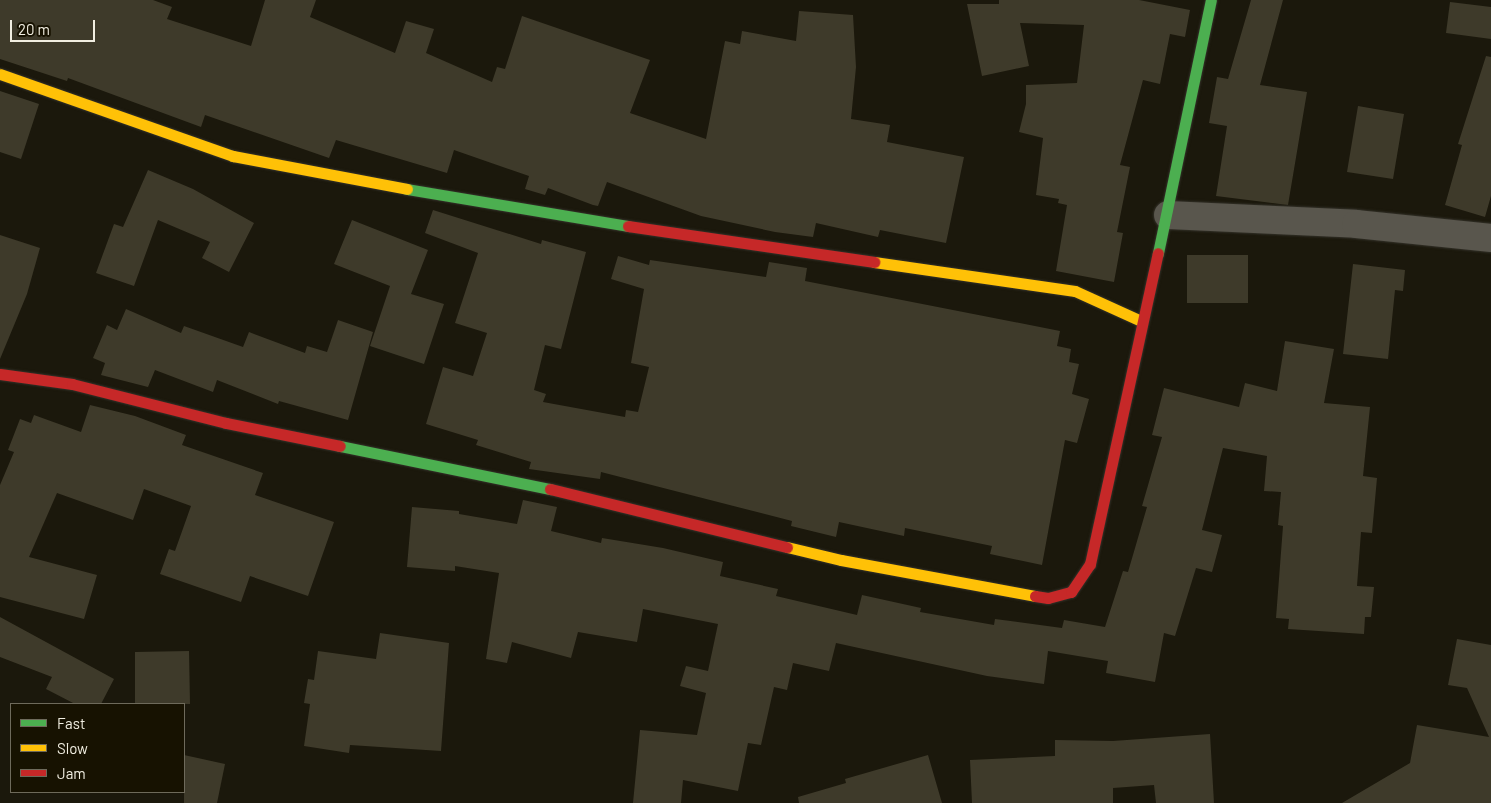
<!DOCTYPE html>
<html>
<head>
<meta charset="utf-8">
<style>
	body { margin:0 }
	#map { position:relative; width:1491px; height:803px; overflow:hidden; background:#1b180c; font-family:Barlow,sans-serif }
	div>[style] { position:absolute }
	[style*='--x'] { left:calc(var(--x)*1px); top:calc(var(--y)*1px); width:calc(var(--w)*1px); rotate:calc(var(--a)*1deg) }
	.building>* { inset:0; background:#3e3a2a }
	.roads { filter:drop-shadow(0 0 1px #34322a) drop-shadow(0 0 1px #34322a) }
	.street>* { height:28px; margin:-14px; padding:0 14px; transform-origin:14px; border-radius:14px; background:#59564d }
	.fast>* { height:11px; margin:-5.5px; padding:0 5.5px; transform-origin:5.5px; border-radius:5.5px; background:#4caf50 }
	.slow>* { height:11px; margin:-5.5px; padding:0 5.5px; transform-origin:5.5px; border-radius:5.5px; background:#ffc107 }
	.jam>* { height:11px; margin:-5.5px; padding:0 5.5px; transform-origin:5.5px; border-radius:5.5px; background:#c62828 }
	span { translate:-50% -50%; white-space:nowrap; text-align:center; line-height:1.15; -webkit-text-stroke:4.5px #171201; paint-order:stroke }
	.legend { position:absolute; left:10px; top:703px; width:175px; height:90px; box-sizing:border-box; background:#171201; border:1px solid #6e6a5b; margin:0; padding:6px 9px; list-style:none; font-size:15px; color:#f1eee1 }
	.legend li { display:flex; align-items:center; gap:10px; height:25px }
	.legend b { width:25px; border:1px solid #6e6a5b }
	.scale { position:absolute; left:10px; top:20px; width:85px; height:22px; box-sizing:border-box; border:2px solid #f1eee1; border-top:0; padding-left:6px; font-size:15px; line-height:18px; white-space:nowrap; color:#f1eee1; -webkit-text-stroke:4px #171201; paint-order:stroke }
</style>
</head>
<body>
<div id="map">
	<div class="building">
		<i style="clip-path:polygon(0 0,153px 0,172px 7px,167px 19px,251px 46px,265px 0,316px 0,310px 17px,395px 53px,406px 21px,434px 29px,426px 53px,492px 82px,497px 67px,505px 69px,522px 16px,650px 60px,630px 113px,706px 139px,725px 41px,740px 44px,742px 31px,796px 41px,799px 11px,853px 15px,856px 67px,851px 119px,890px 125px,887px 142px,964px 157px,946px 243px,880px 230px,878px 237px,816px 223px,813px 237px,775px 232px,701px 216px,607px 182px,598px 206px,593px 205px,548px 188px,545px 195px,525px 189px,529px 176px,454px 150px,447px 173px,336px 140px,329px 158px,205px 115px,201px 127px,68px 78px,67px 81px,0 59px)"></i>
		<i style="clip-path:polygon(999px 0,1139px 0,1190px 10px,1185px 37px,1170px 34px,1160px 84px,1143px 80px,1120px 165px,1130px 167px,1117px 232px,1123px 233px,1114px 282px,1056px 271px,1067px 205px,1058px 203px,1059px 199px,1036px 195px,1043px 138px,1019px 132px,1026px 104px,1026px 85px,1077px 83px,1084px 25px,1020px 23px,1029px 66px,982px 76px,967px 4px,999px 4px)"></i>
		<i style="clip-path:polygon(1251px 0,1283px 0,1260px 85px,1307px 92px,1288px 205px,1216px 196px,1227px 126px,1209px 123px,1217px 77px,1228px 79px)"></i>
		<i style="clip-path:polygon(1450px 2px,1491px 7px,1491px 39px,1446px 33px)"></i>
		<i style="clip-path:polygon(1486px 56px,1491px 57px,1491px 196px,1485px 217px,1445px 205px,1462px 145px,1458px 144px)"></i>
		<i style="clip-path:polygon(0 91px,39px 104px,21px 159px,0 152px)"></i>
		<i style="clip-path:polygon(1358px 106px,1404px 114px,1393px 179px,1347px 172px)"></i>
		<i style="clip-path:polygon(148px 170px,193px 189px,254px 223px,229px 272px,202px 258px,210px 242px,158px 220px,134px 286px,96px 273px,114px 224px,123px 227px)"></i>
		<i style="clip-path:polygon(433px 210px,541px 244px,542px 240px,586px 252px,561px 349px,545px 345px,534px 390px,546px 394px,543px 402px,625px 417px,626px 410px,638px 412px,649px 367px,631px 363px,644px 289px,611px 279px,618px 256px,649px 265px,650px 260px,766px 277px,769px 262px,807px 268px,805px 281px,1060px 331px,1057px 346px,1071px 349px,1069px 362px,1079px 364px,1072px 394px,1089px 399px,1077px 443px,1065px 440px,1042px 565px,990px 554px,992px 546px,905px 528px,904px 536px,839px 522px,836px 537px,791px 526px,792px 521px,601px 472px,600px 479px,529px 469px,531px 462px,476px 445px,478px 440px,426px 424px,443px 367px,473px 376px,487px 333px,455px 323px,478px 253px,425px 233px)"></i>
		<i style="clip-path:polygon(352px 220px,428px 250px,411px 294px,444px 304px,424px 364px,370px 346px,390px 286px,334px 264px)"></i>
		<i style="clip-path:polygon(0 235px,40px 248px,27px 294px,0 359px)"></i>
		<i style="clip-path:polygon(1187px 255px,1248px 255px,1248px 303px,1187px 303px)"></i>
		<i style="clip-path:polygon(1353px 264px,1405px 270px,1403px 291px,1395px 290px,1388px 359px,1343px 354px)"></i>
		<i style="clip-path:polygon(126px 309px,181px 333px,184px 326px,243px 347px,249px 332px,305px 353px,307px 346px,327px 352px,338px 320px,373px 332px,348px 420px,279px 401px,278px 404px,217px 380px,213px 392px,155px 370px,148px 387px,101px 375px,105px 363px,93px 358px,107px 325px,117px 330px)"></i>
		<i style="clip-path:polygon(1285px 341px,1334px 349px,1324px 403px,1370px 407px,1363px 476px,1377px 478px,1372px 533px,1361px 532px,1357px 586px,1374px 587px,1371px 617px,1365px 617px,1364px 634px,1288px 629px,1289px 619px,1276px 618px,1283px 526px,1278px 525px,1281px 492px,1264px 491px,1267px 456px,1223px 448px,1202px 530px,1222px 535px,1212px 572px,1196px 568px,1175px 636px,1164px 633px,1155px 682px,1106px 673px,1108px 661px,1048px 651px,1044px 684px,987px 676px,836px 643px,829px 671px,793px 663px,787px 690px,774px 687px,761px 745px,748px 743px,738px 791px,683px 780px,681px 803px,633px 803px,640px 730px,697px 735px,706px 693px,680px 686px,686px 666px,708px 671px,718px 624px,643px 609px,637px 642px,578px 632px,571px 658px,512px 642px,507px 663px,486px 659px,499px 573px,455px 566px,455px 571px,407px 567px,412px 507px,459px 511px,459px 514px,517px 524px,523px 500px,557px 507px,551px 531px,601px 543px,602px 538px,663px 548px,723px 562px,720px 576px,778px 589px,776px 596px,857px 615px,862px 595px,921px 608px,920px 612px,994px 625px,995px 619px,1062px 628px,1064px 620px,1105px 627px,1123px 571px,1128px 572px,1147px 507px,1142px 506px,1162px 437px,1152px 435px,1164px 388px,1239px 407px,1245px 383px,1277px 391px)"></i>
		<i style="clip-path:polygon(90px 405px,135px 416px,186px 435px,182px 445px,263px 473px,255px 495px,334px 522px,308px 596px,250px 576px,241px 602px,160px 574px,169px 549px,175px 551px,191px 506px,144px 489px,133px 520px,57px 493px,29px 557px,97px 575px,84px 619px,0 597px,0 485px,14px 452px,8px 450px,20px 419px,31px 423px,34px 415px,81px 432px)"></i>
		<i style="clip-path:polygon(0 617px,114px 679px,101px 704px,75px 704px,46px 689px,52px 677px,0 657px)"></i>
		<i style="clip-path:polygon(380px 633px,449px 643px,441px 751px,350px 745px,349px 753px,304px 746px,310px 704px,304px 703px,308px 679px,314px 680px,318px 651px,376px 659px)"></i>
		<i style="clip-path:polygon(1457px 639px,1491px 645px,1491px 803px,1342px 803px,1410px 763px,1417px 725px,1489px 737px,1467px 688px,1448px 685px)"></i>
		<i style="clip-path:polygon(189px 651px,190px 704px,135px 704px,135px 652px)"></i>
		<i style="clip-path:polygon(1210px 734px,1214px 803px,1156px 803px,1154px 785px,1113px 788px,1113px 803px,972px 803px,970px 760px,1055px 756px,1055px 740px,1113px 741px)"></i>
		<i style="clip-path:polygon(184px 755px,225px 764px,217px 803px,184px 803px)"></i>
		<i style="clip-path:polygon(928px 755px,942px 803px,799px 803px,798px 797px,846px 783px,845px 779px)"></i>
	</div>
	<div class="roads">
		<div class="street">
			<i style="--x:1168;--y:215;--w:188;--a:2.7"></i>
			<i style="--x:1356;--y:224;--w:136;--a:5.9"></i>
		</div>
		<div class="fast">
			<i style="--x:407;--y:189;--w:224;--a:9.5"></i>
			<i style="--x:1158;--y:253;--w:258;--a:-78.2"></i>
			<i style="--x:340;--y:446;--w:214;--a:11.6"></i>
		</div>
		<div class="slow">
			<i style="--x:0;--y:74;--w:247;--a:19.4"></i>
			<i style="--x:233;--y:156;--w:177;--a:10.7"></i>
			<i style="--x:874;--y:262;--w:203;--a:8.2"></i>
			<i style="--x:1075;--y:291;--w:72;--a:24.4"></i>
			<i style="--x:787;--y:547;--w:56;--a:13.5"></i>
			<i style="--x:841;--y:560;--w:197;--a:10.5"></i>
		</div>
		<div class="jam">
			<i style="--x:628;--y:226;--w:249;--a:8.3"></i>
			<i style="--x:0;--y:374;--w:73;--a:7.9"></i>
			<i style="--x:72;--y:384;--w:159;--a:14.2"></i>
			<i style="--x:226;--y:423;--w:116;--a:11.4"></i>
			<i style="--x:550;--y:489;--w:244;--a:13.8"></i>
			<i style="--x:1035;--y:596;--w:13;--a:9"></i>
			<i style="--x:1048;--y:598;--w:24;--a:-15"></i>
			<i style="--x:1071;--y:592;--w:34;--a:-56"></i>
			<i style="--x:1090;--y:564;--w:318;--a:-77.7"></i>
		</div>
	</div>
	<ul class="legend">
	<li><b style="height:6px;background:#4caf50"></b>Fast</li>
	<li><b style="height:6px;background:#ffc107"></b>Slow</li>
	<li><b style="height:6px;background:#c62828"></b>Jam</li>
	</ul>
	<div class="scale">20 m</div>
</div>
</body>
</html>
